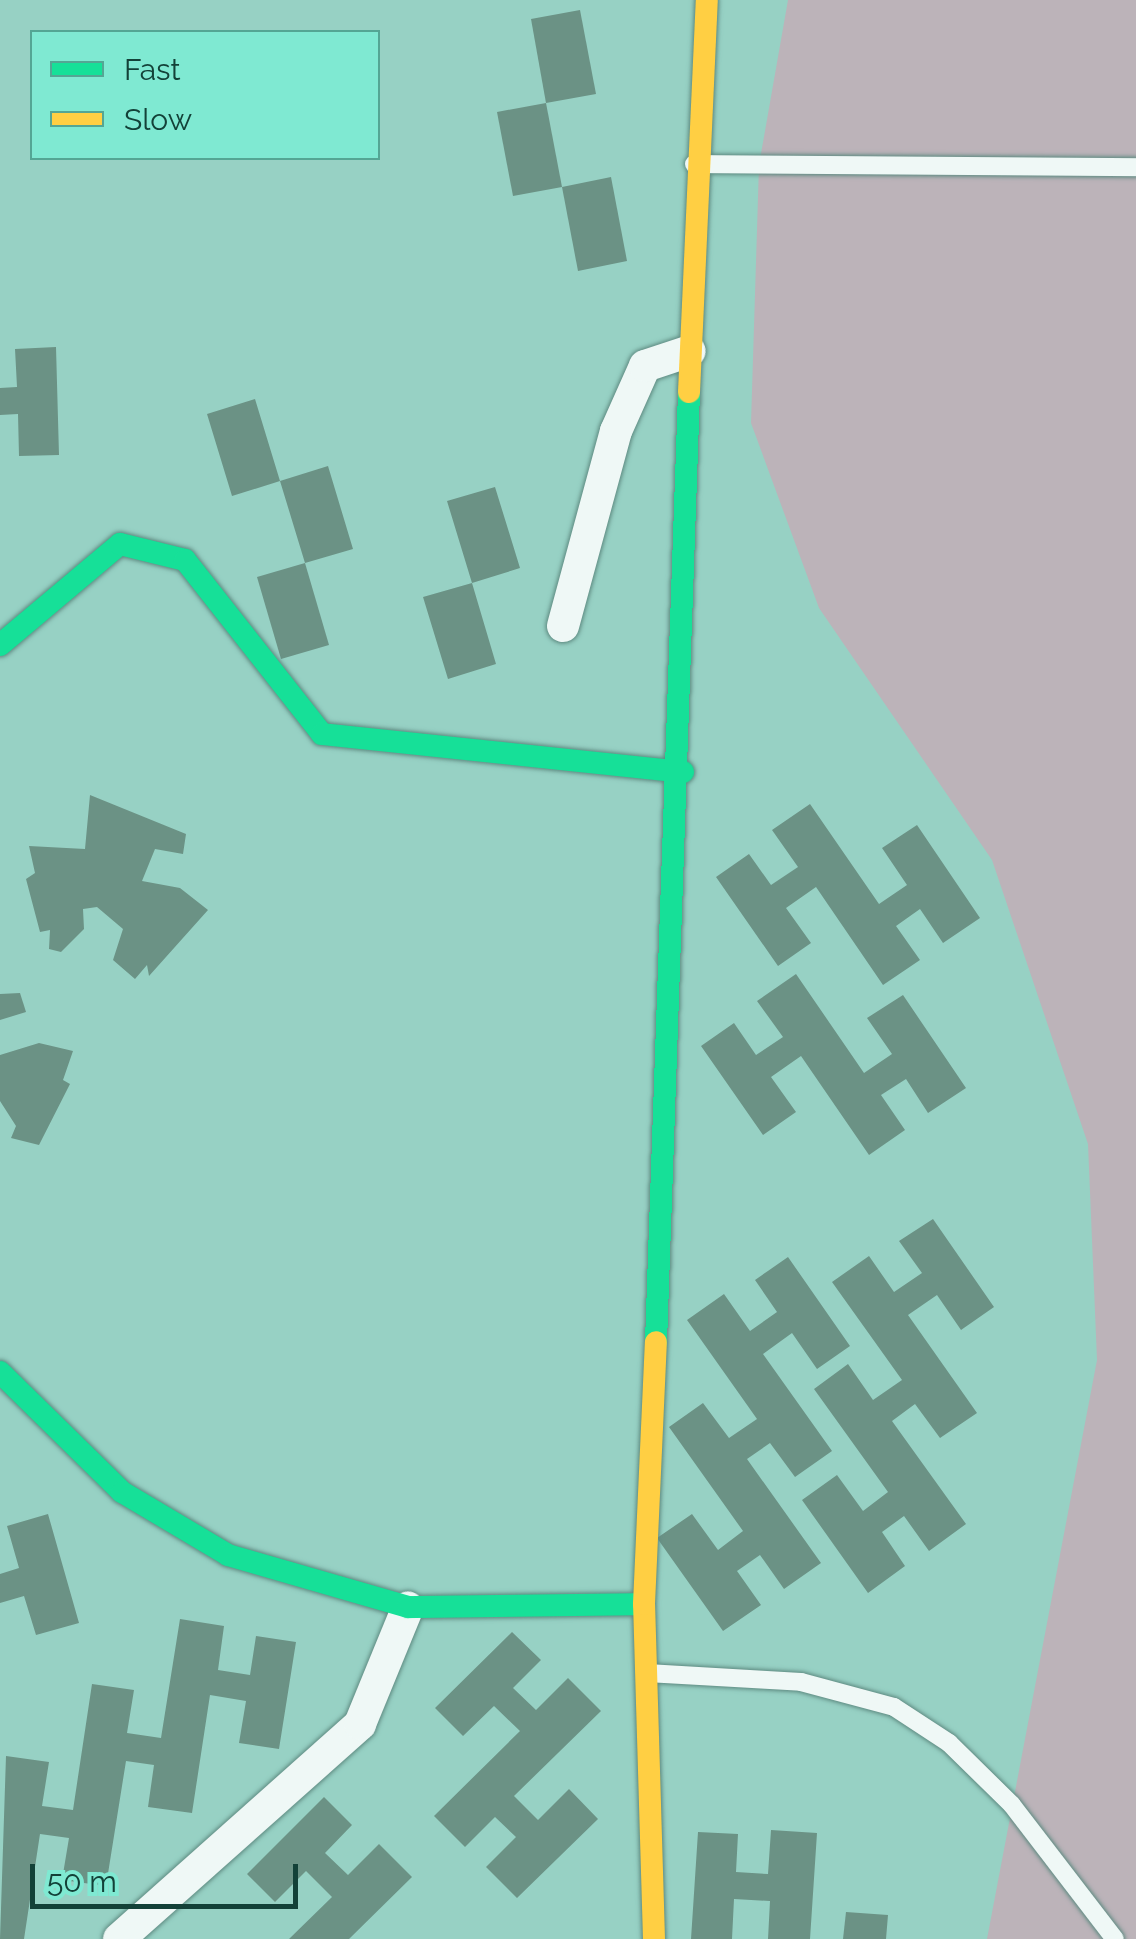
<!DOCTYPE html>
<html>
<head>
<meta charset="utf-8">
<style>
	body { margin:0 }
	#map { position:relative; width:1136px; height:1939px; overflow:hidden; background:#97d1c4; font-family:Raleway,sans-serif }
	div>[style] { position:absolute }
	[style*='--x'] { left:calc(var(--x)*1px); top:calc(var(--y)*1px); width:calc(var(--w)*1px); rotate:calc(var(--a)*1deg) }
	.green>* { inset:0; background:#bcb3b9 }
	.building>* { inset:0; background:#6b9285 }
	.roads { filter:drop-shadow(0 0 2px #5e8a81) drop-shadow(0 0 2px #5e8a81) }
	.lane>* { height:18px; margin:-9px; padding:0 9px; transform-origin:9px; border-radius:9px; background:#eff8f6 }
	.street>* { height:32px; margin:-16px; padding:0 16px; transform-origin:16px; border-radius:16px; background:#eff8f6 }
	.fast>* { height:22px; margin:-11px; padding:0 11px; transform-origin:11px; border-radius:11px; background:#16e098 }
	.slow>* { height:22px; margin:-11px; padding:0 11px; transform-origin:11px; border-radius:11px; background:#ffcf43 }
	span { translate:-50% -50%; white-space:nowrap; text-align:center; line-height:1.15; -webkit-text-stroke:10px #7fe9d2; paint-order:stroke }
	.legend { position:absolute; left:30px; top:30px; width:350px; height:130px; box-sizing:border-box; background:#7fe9d2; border:2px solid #54a694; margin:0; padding:12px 18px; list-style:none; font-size:30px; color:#134138 }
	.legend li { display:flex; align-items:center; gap:20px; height:50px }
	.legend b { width:50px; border:2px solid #54a694 }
	.scale { position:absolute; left:30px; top:1864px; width:268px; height:45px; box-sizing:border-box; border:5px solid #134138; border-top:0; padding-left:12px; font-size:30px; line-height:35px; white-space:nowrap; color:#134138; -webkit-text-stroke:8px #7fe9d2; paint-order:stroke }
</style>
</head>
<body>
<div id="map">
	<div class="green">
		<i style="clip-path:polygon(788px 0,1136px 0,1136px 1939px,987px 1939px,1097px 1360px,1088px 1144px,992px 860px,819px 608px,751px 423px,759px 165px)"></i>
	</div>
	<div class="building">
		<i style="clip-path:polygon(580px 10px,596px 94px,546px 103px,531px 19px)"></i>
		<i style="clip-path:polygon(546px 103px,562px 187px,513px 196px,497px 112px)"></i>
		<i style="clip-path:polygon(611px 177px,627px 261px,578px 271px,562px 187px)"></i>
		<i style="clip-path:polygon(56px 347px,59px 455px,19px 456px,18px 414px,0 415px,0 388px,17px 387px,15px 349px)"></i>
		<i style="clip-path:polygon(255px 399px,280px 481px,328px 466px,353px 549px,305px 563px,280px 481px,232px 496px,207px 414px)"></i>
		<i style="clip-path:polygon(495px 487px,520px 568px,472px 583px,496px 664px,448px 679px,423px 597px,472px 583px,447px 501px)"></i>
		<i style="clip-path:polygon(305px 563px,329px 645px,281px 659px,257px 577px)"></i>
		<i style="clip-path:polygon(90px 795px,186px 834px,183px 854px,155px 849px,142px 881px,180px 888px,208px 910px,149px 976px,147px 965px,135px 979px,113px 960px,123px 929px,97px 907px,83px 909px,84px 929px,61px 952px,49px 949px,50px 930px,40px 932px,26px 879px,35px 873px,29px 846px,85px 849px)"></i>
		<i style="clip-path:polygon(810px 804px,879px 904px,907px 885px,882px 848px,917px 825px,980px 918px,943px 943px,920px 909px,896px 926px,920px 960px,883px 985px,816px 887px,786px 908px,811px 943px,778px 966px,716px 877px,749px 854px,771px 885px,798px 867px,772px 830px)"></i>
		<i style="clip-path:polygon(796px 974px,864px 1073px,892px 1054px,867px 1018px,903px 995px,966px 1088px,928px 1113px,906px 1079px,881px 1095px,905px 1130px,869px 1155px,801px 1056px,771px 1077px,796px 1112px,763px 1135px,701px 1046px,734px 1023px,756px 1055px,783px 1037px,757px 1001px)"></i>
		<i style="clip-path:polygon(20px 993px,26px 1012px,0 1020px,0 994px)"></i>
		<i style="clip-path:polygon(39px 1043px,73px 1051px,63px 1080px,70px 1084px,39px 1145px,11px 1138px,16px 1126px,0 1101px,0 1055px)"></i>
		<i style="clip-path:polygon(933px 1219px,994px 1307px,961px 1330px,937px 1295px,908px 1315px,977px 1413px,940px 1438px,915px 1404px,892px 1421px,966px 1524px,929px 1551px,904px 1516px,882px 1532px,905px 1566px,868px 1593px,802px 1500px,837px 1475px,863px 1511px,888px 1492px,814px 1389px,848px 1364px,873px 1400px,902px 1380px,832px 1282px,869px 1256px,894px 1292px,922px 1273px,899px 1241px)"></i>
		<i style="clip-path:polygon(788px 1257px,850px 1346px,817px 1369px,792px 1333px,763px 1354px,832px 1451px,795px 1477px,770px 1443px,747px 1459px,821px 1563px,784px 1589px,760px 1555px,737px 1571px,761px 1605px,723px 1631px,657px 1538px,692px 1514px,718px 1550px,743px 1531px,669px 1427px,703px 1403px,729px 1438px,757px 1419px,687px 1320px,724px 1294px,750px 1331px,777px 1312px,755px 1280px)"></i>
		<i style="clip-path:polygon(48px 1514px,79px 1623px,36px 1635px,24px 1596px,0 1603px,0 1574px,19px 1568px,7px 1526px)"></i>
		<i style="clip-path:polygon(180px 1619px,224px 1626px,218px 1670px,250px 1675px,256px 1636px,296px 1642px,279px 1749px,239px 1743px,246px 1701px,210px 1695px,192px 1813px,148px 1807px,154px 1765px,126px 1761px,106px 1886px,62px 1880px,69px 1838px,40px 1834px,24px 1939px,0 1939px,6px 1756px,49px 1762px,42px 1806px,73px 1810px,92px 1684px,134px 1690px,127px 1733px,161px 1738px)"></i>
		<i style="clip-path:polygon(512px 1632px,541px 1660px,513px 1688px,536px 1710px,568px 1678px,601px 1711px,514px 1796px,538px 1820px,569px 1789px,598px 1819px,517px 1898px,486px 1867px,516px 1837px,495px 1817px,465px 1847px,434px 1816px,520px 1731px,494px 1706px,463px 1736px,435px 1708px)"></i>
		<i style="clip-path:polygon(324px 1797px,352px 1825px,325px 1853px,348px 1875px,379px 1844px,412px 1877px,349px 1939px,289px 1939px,332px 1897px,306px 1871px,275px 1902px,247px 1874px)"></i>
		<i style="clip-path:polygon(771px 1830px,817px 1833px,810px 1939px,768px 1939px,770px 1901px,734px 1899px,732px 1939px,691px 1939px,698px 1832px,738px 1834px,736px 1872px,768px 1874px)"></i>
		<i style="clip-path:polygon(846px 1912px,888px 1915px,886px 1939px,843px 1939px)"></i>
	</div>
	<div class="roads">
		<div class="lane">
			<i style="--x:694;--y:164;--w:442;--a:0.4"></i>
			<i style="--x:647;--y:1673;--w:154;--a:3.3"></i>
			<i style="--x:801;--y:1682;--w:96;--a:15"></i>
			<i style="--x:894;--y:1707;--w:66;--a:33.2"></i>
			<i style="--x:949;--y:1743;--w:88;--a:44.5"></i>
			<i style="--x:1012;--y:1805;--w:169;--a:52.5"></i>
		</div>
		<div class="street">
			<i style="--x:563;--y:626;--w:202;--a:-74.8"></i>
			<i style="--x:616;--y:431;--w:71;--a:-66"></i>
			<i style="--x:645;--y:366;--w:47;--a:-18.4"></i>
			<i style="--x:119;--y:1939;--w:323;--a:-41.7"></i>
			<i style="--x:360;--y:1724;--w:126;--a:-67.7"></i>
		</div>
		<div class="fast">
			<i style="--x:0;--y:645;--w:157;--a:-40.1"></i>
			<i style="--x:120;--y:544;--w:67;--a:13.8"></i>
			<i style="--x:185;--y:560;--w:221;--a:51.8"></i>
			<i style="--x:322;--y:734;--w:363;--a:6"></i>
			<i style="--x:656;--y:1342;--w:951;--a:-88.01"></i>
			<i style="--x:0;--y:1372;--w:171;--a:44.5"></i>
			<i style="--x:122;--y:1492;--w:123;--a:30.7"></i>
			<i style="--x:228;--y:1555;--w:187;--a:16.1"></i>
			<i style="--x:408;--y:1607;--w:236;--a:-0.7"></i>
		</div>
		<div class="slow">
			<i style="--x:689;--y:392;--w:392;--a:-87.4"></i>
			<i style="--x:654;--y:1939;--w:335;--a:-91.7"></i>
			<i style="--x:644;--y:1604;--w:262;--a:-87.4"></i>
		</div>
	</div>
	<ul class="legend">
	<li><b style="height:12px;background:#16e098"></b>Fast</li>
	<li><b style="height:12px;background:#ffcf43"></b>Slow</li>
	</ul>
	<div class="scale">50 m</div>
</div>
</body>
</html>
